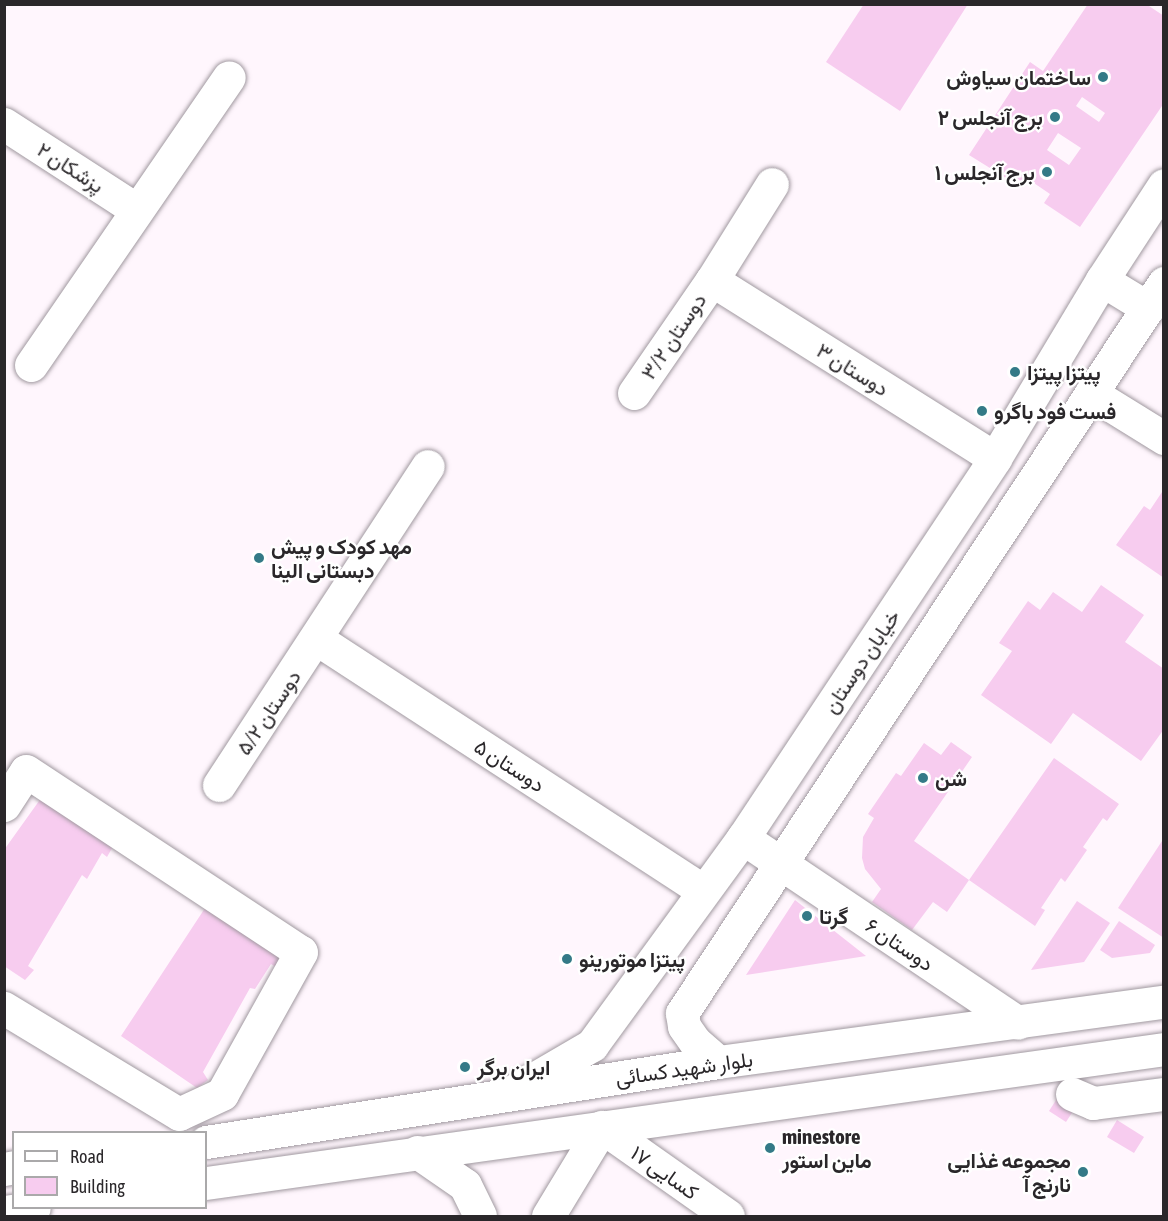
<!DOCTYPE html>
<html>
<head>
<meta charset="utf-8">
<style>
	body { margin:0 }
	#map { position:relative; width:1168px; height:1221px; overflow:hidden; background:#fff6fd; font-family:"Asap Condensed",Vazirmatn,sans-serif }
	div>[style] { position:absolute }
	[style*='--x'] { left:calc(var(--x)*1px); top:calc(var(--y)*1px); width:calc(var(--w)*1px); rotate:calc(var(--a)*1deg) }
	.building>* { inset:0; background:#f7ccef }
	.roads { filter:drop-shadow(0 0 2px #a199a0) drop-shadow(0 0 2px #a199a0) }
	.minor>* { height:33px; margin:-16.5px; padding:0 16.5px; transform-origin:16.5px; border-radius:16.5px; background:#fff }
	.tertiary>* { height:33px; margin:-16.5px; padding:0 16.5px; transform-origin:16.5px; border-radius:16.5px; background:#fff }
	.secondary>* { height:33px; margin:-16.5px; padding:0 16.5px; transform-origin:16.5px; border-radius:16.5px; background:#fff }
	.dots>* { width:16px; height:16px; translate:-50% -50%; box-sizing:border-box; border:3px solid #fff; border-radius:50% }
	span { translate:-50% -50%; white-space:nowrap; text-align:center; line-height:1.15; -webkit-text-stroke:4.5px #fff; paint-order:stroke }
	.poi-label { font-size:21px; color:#2a272a; font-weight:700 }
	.right { translate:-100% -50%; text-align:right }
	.left { translate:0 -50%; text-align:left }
	.street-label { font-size:21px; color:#2a272a }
	.frame { position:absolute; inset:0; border:6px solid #2a272a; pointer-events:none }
	.legend { position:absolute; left:12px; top:1131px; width:195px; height:78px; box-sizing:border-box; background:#fff; border:2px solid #aaa9aa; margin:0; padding:8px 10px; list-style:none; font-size:18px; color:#2a272a }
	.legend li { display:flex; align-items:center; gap:12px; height:30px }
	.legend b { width:30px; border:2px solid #aaa9aa }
</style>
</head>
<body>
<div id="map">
	<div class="building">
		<i style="clip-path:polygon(864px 4px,968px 4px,900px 111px,826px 62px)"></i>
		<i style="clip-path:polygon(evenodd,1088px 4px,1146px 4px,1164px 16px,1164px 103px,1080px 227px,1044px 203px,1050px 194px,1028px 179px,1022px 188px,969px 155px,1030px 62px,1043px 71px,1088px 4px,1082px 97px,1105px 113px,1099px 122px,1076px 106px,1082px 97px,1088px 4px,1058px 133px,1081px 148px,1069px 165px,1047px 150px,1058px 133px)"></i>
		<i style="clip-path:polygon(1164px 489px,1164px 578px,1116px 545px,1144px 506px,1150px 510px)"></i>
		<i style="clip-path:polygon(1101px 585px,1144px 615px,1125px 642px,1164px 669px,1164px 729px,1141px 761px,1073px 713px,1051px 744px,981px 695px,1012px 651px,999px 643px,1028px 601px,1040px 610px,1053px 592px,1082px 612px)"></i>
		<i style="clip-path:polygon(951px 742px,972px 757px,914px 841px,969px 880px,947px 912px,933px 902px,912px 930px,872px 902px,881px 889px,865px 869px,862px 858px,863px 837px,874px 818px,868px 814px,896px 773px,901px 776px,924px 743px,941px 755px)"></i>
		<i style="clip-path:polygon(1054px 758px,1119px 804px,1107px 821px,1103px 818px,1083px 847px,1087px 850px,1065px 882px,1061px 878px,1041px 908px,1045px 910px,1035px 926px,969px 880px)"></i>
		<i style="clip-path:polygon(44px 794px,115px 843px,107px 857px,102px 853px,87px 879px,82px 875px,28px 966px,34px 970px,25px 980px,4px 966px,4px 850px)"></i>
		<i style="clip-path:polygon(1164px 838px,1164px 938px,1118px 908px)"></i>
		<i style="clip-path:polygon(795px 900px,866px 956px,746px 975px)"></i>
		<i style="clip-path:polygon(1077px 901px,1110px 923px,1084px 962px,1031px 970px)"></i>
		<i style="clip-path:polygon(209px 902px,285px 954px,276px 967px,271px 964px,255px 989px,250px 988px,203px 1072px,208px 1080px,197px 1088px,121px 1036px)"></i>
		<i style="clip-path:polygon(1119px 921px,1155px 945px,1150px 953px,1112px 958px,1100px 950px)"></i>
		<i style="clip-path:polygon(1060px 1094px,1077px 1105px,1066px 1122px,1049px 1111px)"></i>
		<i style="clip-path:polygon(1117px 1120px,1144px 1137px,1134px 1153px,1107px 1137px)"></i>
	</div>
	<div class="roads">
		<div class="minor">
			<i style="--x:4;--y:124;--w:158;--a:32.9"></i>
			<i style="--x:712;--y:280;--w:334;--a:32.2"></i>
			<i style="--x:31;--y:365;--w:349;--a:-55.5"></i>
			<i style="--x:634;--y:393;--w:137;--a:-55.4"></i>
			<i style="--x:712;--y:280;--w:113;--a:-58"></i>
			<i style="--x:1091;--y:393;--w:86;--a:31.7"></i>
			<i style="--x:317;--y:639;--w:461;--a:33.1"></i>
			<i style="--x:219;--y:785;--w:381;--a:-56.8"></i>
			<i style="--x:4;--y:805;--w:40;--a:-57.1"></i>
			<i style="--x:26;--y:771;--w:329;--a:33.4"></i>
			<i style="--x:301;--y:952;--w:162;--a:119.1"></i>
			<i style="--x:222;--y:1094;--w:47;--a:155.1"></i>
			<i style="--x:179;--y:1114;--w:205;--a:-148.8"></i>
			<i style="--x:743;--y:838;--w:331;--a:33.9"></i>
			<i style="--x:1072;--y:1094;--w:23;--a:23"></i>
			<i style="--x:1093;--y:1103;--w:72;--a:-7.2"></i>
			<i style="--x:602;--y:1127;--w:154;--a:35.2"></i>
		</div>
		<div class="tertiary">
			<i style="--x:1102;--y:280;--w:54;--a:31.3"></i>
			<i style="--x:718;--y:1062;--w:30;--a:-139"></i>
			<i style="--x:695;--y:1042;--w:19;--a:-125"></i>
			<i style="--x:684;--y:1026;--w:13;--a:-99"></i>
			<i style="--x:682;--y:1013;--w:875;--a:-56.56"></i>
			<i style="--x:510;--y:1093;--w:95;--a:-30.3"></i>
			<i style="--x:592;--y:1045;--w:256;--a:-53.9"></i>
			<i style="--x:743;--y:838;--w:456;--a:-56.4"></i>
			<i style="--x:995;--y:458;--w:208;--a:-59"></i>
			<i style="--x:1102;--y:280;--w:113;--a:-56.9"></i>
			<i style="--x:417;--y:1152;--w:58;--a:34.5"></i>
			<i style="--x:465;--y:1185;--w:34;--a:64"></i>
			<i style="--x:548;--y:1216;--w:104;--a:-58.8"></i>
		</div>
		<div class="secondary">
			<i style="--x:206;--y:1142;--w:518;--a:-8.88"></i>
			<i style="--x:718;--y:1062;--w:450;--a:-7.7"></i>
			<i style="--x:4;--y:1169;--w:10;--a:-11"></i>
			<i style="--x:206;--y:1183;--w:967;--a:-7.96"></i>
			<i style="--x:4;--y:1212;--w:30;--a:-8"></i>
		</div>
	</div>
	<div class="dots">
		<i style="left:1103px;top:77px;background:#347a87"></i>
		<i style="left:1055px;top:117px;background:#347a87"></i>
		<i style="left:1047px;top:172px;background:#347a87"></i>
		<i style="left:1015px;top:372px;background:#347a87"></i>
		<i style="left:982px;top:411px;background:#347a87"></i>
		<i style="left:259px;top:558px;background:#347a87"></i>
		<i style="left:923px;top:778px;background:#347a87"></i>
		<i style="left:807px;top:916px;background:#347a87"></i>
		<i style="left:567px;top:959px;background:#347a87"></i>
		<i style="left:465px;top:1067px;background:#347a87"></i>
		<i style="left:770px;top:1148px;background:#347a87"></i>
		<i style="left:1083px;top:1172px;background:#347a87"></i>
	</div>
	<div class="poi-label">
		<span class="right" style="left:1091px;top:77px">ساختمان سیاوش</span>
		<span class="right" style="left:1043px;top:117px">برج آنجلس ۲</span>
		<span class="right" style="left:1035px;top:172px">برج آنجلس ۱</span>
		<span class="left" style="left:1027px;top:372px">پیتزا پیتزا</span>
		<span class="left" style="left:994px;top:411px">فست فود باگرو</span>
		<span class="left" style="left:271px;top:558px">مهد کودک و پیش<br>دبستانی الینا</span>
		<span class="left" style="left:935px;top:778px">شن</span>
		<span class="left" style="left:819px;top:916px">گرتا</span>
		<span class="left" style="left:579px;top:959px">پیتزا موتورینو</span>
		<span class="left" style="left:477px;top:1067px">ایران برگر</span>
		<span class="left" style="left:782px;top:1148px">minestore<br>ماین استور</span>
		<span class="right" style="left:1071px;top:1172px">مجموعه غذایی<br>نارنج آ</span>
	</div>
	<div class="street-label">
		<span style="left:71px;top:167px;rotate:33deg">۲ پزشکان</span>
		<span style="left:673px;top:336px;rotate:-56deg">۳/۲ دوستان</span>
		<span style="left:853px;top:369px;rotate:32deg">۳ دوستان</span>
		<span style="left:861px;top:661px;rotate:-56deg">خیابان دوستان</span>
		<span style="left:268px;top:712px;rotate:-56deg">۵/۲ دوستان</span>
		<span style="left:510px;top:765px;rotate:33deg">۵ دوستان</span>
		<span style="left:900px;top:944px;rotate:34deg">۶ دوستان</span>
		<span style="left:684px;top:1068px;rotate:-8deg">بلوار شهید کسائی</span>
		<span style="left:665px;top:1172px;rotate:35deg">۱۷ کسایی</span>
	</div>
	<div class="frame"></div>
	<ul class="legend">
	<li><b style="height:8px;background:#fff"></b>Road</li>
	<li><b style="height:16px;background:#f7ccef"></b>Building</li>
	</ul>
</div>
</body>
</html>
